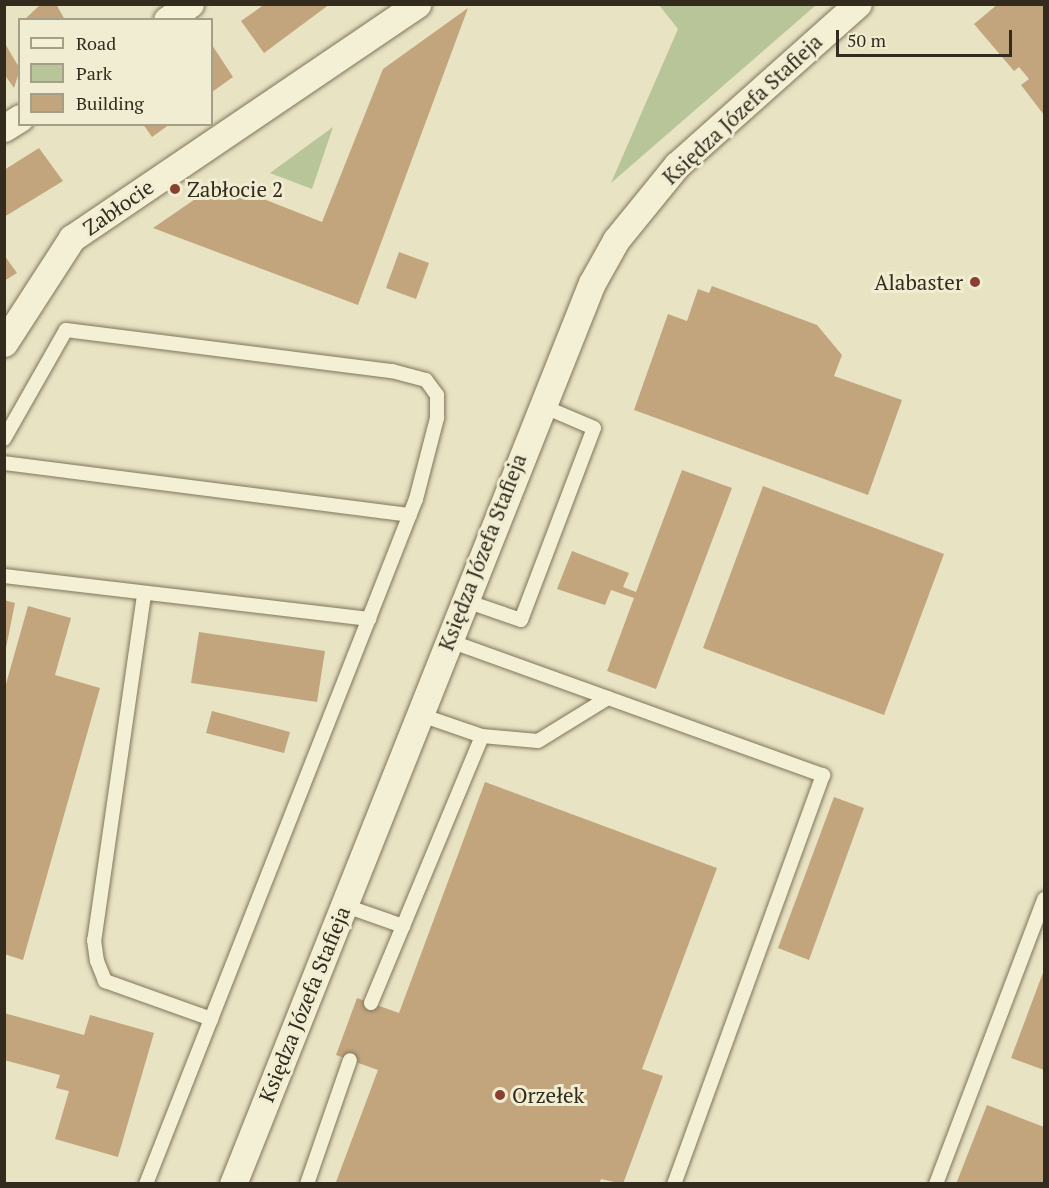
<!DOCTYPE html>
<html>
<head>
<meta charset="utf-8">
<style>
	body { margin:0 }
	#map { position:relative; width:1049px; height:1188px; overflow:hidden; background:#e8e3c3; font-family:"PT Serif",serif }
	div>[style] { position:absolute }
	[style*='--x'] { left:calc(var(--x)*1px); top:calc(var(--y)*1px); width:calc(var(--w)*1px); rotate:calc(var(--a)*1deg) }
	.green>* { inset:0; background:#b8c598 }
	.building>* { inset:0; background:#c2a57d }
	.roads { filter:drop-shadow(0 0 2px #80755c) drop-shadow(0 0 2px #80755c) }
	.service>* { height:14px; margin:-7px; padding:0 7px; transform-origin:7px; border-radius:7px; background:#f4f0d5 }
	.minor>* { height:27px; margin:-13.5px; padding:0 13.5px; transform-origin:13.5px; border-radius:13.5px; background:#f4f0d5 }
	.dots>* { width:16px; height:16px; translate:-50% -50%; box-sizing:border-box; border:3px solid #f1edd2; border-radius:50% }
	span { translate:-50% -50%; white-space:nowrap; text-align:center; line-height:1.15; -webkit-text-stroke:6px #f1edd2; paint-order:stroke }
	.street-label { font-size:21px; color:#322b1e }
	.poi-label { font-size:21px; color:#322b1e }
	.left { translate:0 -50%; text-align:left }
	.right { translate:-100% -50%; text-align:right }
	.frame { position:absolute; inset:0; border:6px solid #322b1e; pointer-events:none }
	.legend { position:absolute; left:18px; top:18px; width:195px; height:108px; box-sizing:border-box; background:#f1edd2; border:2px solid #a59f8a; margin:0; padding:8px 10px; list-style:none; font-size:18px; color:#322b1e }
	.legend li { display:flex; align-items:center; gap:12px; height:30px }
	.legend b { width:30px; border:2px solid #a59f8a }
	.scale { position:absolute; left:836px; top:30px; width:176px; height:27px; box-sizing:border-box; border:3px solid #322b1e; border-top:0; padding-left:8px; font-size:18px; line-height:21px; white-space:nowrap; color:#322b1e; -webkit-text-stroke:4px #f1edd2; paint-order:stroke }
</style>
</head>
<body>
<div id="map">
	<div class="green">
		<i style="clip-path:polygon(659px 5px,816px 5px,611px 183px,678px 29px)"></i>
		<i style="clip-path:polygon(333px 127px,312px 189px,270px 173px)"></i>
	</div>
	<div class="building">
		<i style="clip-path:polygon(41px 4px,56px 4px,65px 20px,24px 20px)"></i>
		<i style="clip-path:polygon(265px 4px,330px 4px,264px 53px,241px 21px)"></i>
		<i style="clip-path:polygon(998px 4px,1044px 4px,1044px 115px,1021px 85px,1029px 79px,1019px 67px,1014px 71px,974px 24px)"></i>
		<i style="clip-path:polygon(468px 8px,358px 305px,153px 228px,220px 182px,322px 222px,383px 69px)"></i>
		<i style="clip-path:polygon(4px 42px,20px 69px,14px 88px,4px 74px)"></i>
		<i style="clip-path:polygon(212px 45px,233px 77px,212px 92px)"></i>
		<i style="clip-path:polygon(143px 124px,170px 124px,152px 137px)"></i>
		<i style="clip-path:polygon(39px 148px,63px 181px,4px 217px,4px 170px)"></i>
		<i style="clip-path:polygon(399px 252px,429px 263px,416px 299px,386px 288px)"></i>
		<i style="clip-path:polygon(4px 255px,17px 273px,4px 281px)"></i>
		<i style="clip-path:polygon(712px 286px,817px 325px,842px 355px,834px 376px,902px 400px,868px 495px,634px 410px,668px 314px,687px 321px,698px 289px,709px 293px)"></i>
		<i style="clip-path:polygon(682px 470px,732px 488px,656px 689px,607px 671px,634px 598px,611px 590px,605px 605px,557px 589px,572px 551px,629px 573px,623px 587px,636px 592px)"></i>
		<i style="clip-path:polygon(763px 486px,944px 554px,884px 715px,703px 648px)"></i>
		<i style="clip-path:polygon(4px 600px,15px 603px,5px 653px,4px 653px)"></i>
		<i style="clip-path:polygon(28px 606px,71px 618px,55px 675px,100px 688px,23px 960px,4px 954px,4px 691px)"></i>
		<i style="clip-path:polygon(199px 632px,325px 651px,317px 702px,191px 683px)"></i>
		<i style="clip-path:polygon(212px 711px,290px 732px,284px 753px,206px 733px)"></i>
		<i style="clip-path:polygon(485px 782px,717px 868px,642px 1069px,663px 1076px,623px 1184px,601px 1179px,599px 1184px,341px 1184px,336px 1182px,378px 1070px,336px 1055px,357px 998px,399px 1013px)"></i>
		<i style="clip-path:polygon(834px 797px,864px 808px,809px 960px,778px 948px)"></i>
		<i style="clip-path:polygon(1044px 970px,1044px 1070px,1011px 1058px)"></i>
		<i style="clip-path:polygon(4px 1013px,84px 1035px,90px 1015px,154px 1033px,118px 1157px,55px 1139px,69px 1091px,56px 1088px,60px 1075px,4px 1060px)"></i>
		<i style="clip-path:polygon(987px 1105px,1044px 1127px,1044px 1184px,956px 1184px)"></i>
	</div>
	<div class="roads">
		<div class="service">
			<i style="--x:4;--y:439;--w:125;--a:-60.4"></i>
			<i style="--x:66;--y:330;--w:329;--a:7.2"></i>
			<i style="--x:392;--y:371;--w:35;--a:15"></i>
			<i style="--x:426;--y:380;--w:19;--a:54"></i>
			<i style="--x:437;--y:395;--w:23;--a:90"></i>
			<i style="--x:437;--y:418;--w:84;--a:104.5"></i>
			<i style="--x:416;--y:499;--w:736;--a:111.51"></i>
			<i style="--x:4;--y:463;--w:409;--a:7.3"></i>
			<i style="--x:4;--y:576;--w:368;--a:6.7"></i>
			<i style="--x:144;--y:595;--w:349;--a:98.2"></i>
			<i style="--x:94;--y:940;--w:21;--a:82"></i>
			<i style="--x:97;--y:961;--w:22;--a:68"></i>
			<i style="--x:105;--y:981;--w:113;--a:19.7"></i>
			<i style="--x:463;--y:600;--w:61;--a:19"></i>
			<i style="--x:521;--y:620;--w:205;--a:-69.2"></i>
			<i style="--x:594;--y:428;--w:59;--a:-156.9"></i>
			<i style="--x:447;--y:640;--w:400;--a:19.8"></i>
			<i style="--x:823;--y:775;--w:435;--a:110"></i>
			<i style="--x:418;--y:714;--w:68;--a:19"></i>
			<i style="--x:482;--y:736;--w:56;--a:5.1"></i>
			<i style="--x:538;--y:741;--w:82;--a:-31.6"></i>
			<i style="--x:343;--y:905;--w:64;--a:19.3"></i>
			<i style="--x:371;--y:1003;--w:289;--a:-67.4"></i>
			<i style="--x:307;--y:1184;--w:131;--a:-70.9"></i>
			<i style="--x:936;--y:1184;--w:305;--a:-69.2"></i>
		</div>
		<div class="minor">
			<i style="--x:167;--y:20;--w:28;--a:-35"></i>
			<i style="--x:4;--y:128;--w:19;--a:-32"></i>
			<i style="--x:4;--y:343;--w:125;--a:-57.1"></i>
			<i style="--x:72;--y:238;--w:417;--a:-34.1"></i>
			<i style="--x:233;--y:1184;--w:970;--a:-68.28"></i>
			<i style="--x:592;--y:283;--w:49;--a:-60.8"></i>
			<i style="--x:616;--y:240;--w:97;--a:-50.9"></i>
			<i style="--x:677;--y:165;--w:242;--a:-41.7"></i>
		</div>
	</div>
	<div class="dots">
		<i style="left:175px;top:189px;background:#884033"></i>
		<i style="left:975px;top:282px;background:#884033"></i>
		<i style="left:500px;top:1095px;background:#884033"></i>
	</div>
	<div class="street-label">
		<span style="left:742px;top:109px;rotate:-43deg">Księdza Józefa Stafieja</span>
		<span style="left:118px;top:207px;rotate:-35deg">Zabłocie</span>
		<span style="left:482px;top:552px;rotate:-69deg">Księdza Józefa Stafieja</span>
		<span style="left:304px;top:1004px;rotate:-68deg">Księdza Józefa Stafieja</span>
	</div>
	<div class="poi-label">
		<span class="left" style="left:187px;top:189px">Zabłocie 2</span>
		<span class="right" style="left:963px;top:282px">Alabaster</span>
		<span class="left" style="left:512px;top:1095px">Orzełek</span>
	</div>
	<div class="frame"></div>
	<ul class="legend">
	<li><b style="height:8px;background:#f4f0d5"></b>Road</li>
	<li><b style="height:16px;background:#b8c598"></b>Park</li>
	<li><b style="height:16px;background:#c2a57d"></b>Building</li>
	</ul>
	<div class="scale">50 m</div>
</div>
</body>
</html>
